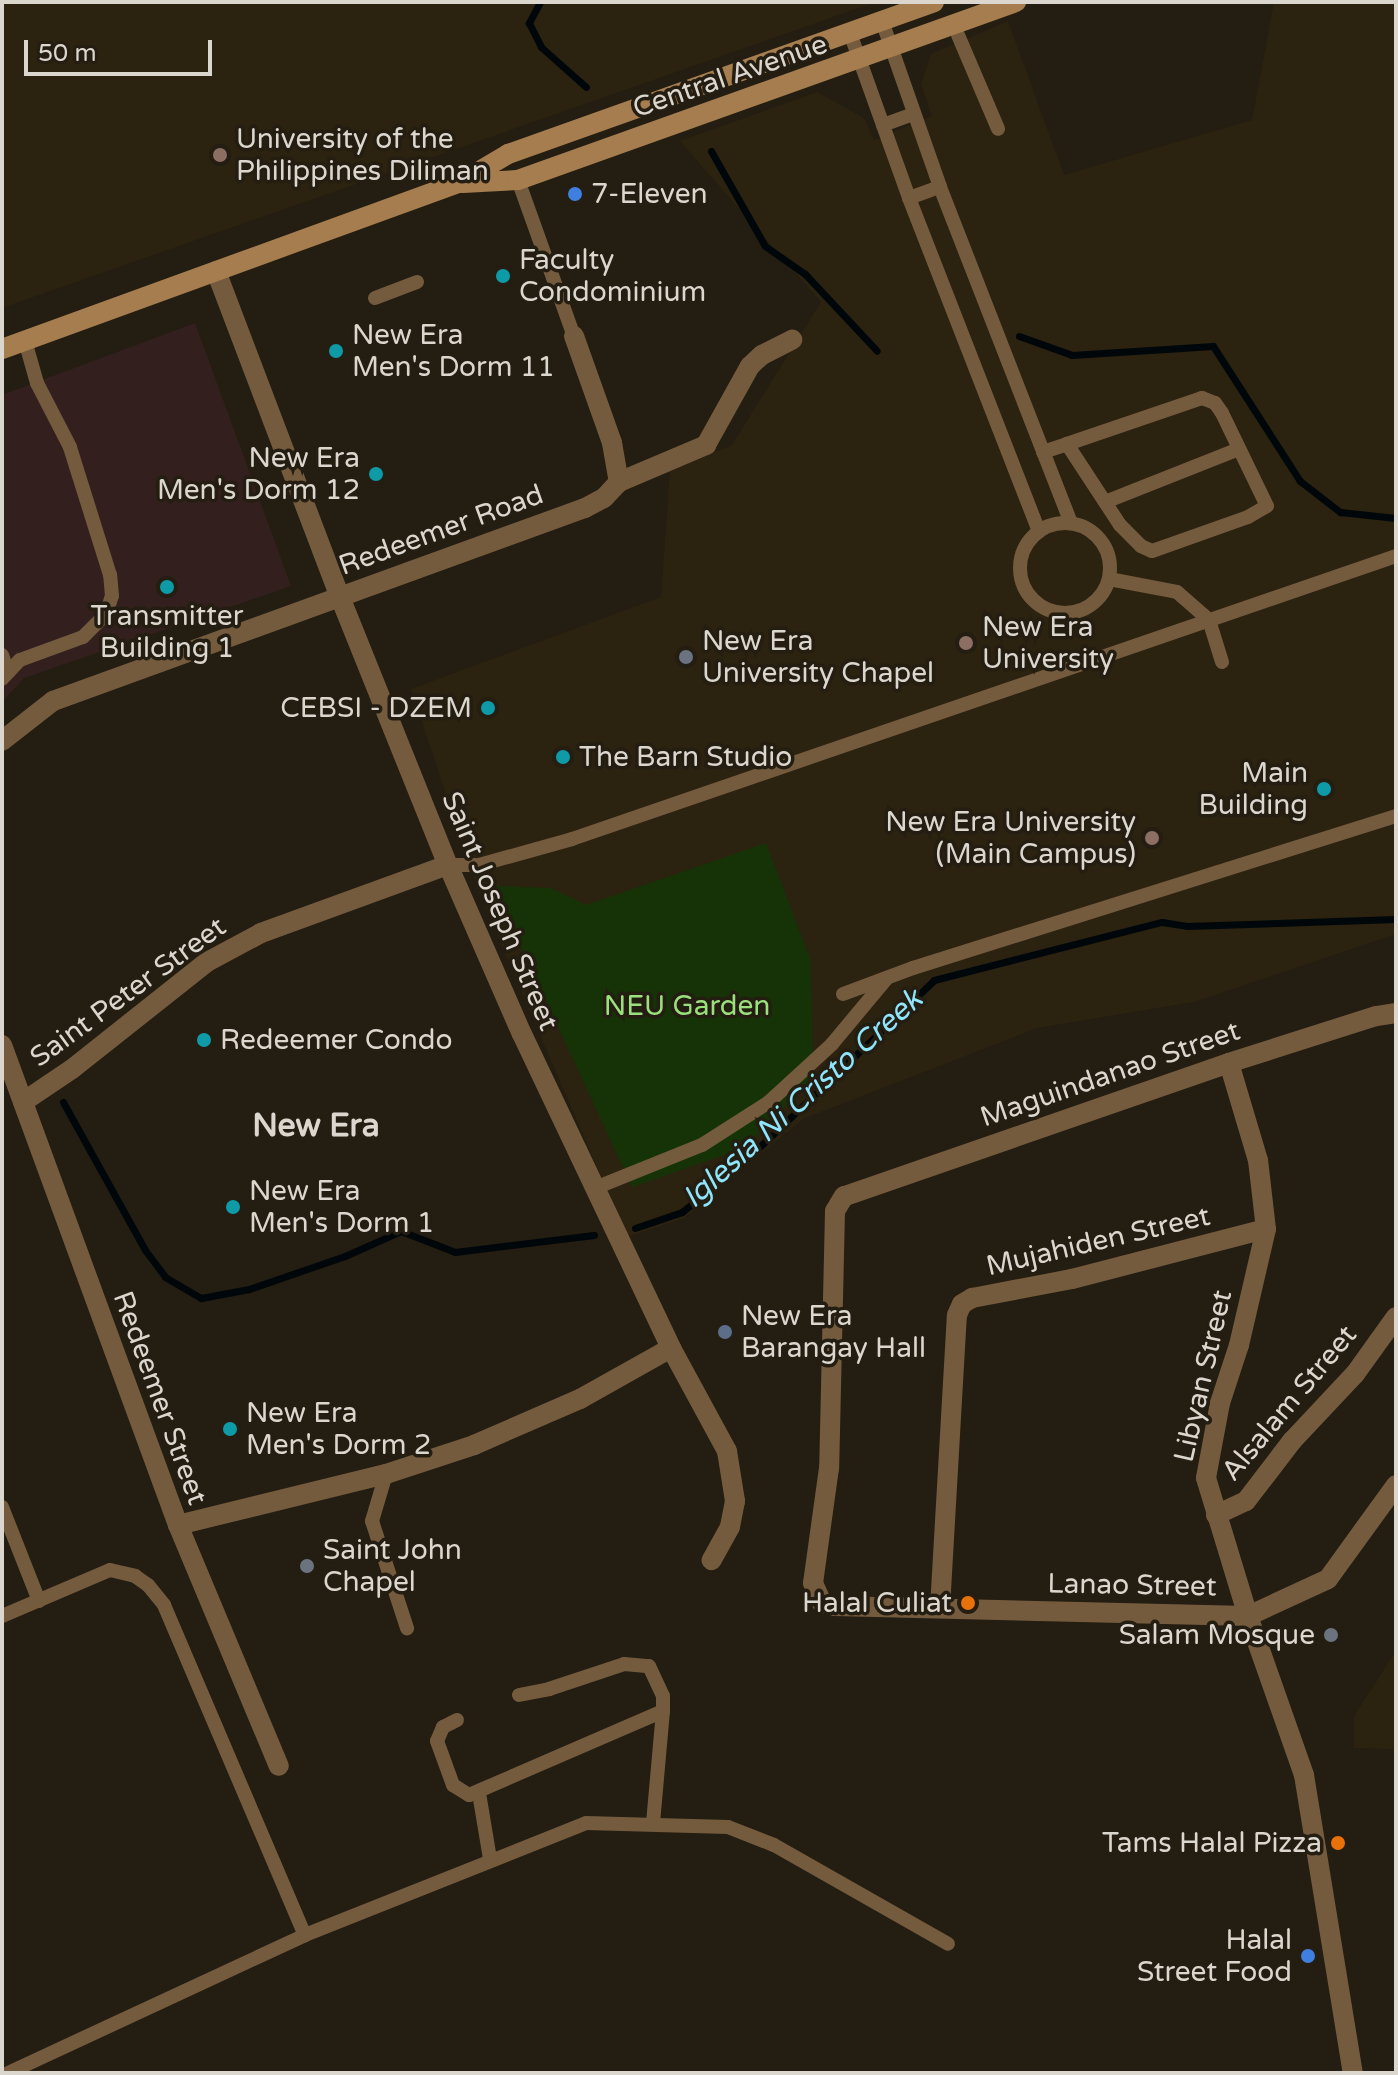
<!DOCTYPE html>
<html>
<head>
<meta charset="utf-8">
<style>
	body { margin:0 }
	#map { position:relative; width:1398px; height:2075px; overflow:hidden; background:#241d11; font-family:"Varela Round",sans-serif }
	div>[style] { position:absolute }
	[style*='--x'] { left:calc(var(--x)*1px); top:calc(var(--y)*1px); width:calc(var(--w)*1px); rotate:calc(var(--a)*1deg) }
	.built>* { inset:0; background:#2c2210 }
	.industrial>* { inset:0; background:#33201e }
	.green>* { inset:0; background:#163307 }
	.stream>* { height:7px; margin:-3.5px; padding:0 3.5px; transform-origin:3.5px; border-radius:3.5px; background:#00070b }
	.service>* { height:14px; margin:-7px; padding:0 7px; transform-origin:7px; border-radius:7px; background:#745b3e }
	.service>.ring { margin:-7px; padding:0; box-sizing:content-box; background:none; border:14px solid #745b3e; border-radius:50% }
	.minor>* { height:20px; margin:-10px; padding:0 10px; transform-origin:10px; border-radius:10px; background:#745b3e }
	.secondary>* { height:20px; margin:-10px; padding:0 10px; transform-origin:10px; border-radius:10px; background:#a57d4e }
	.dots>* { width:22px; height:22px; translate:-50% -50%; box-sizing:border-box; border:4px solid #241d11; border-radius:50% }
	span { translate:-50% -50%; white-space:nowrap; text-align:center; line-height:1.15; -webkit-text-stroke:7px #241d11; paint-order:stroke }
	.street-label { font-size:28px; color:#dbd6ce }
	.poi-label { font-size:28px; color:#dbd6ce }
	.left { translate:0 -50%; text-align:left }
	.right { translate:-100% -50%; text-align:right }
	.park-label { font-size:28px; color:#9ae17d }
	.water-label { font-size:30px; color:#8ee5fc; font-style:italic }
	.quarter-label { font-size:32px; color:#dbd6ce; font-weight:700 }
	.frame { position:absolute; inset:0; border:4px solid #dbd6ce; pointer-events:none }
	.scale { position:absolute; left:24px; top:40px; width:188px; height:36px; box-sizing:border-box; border:4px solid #dbd6ce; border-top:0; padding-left:10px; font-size:24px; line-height:28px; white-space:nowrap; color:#dbd6ce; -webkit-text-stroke:6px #241d11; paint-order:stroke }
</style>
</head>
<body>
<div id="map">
	<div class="built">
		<i style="clip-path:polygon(2px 2px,876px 2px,2px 308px)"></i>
		<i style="clip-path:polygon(1274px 2px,1396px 2px,1396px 934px,1194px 1002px,1037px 1028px,803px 1119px,684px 1218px,627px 1237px,480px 895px,411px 689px,661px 597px,670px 471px,732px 445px,821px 302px,680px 141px,817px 92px,864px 118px,874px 140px,932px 116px,921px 84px,931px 54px,1008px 21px,1064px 175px,1252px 120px)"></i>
		<i style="clip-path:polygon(1396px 1651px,1396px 1749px,1354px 1748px,1354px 1716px)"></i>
	</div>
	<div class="industrial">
		<i style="clip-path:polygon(195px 323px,291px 586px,24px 678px,2px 702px,2px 395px)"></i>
	</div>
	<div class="green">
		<i style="clip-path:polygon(766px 843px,811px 961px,813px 1078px,744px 1148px,632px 1187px,493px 886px,551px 888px,586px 905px)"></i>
	</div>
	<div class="stream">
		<i style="--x:540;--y:2;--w:24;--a:118"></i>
		<i style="--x:529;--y:23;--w:27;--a:63"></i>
		<i style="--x:541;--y:47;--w:60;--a:41.6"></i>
		<i style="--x:711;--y:151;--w:109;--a:60.4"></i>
		<i style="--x:765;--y:246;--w:49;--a:35"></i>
		<i style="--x:805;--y:274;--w:105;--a:46.9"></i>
		<i style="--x:1019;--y:336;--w:56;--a:19.7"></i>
		<i style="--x:1072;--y:355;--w:141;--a:-3.7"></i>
		<i style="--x:1213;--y:346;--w:161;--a:57.2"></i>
		<i style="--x:1300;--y:481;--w:51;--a:37.8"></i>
		<i style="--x:1340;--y:512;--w:56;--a:6.1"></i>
		<i style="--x:63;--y:1102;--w:169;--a:61"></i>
		<i style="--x:145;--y:1250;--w:34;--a:53"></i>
		<i style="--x:165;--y:1277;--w:42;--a:30.3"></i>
		<i style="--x:201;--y:1298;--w:49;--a:-10.6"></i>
		<i style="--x:249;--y:1289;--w:102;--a:-19"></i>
		<i style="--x:345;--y:1256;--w:61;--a:-24.1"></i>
		<i style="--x:401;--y:1231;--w:58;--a:21.3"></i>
		<i style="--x:455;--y:1252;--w:140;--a:-7"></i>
		<i style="--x:635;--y:1228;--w:50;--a:-18.8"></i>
		<i style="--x:682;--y:1212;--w:87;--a:-39.4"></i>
		<i style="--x:749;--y:1157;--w:256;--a:-43.7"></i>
		<i style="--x:934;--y:980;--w:235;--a:-14.3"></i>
		<i style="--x:1162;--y:922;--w:25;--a:9"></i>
		<i style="--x:1187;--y:926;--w:209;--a:-1.9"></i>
	</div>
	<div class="service">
		<i style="--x:882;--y:21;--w:176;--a:70.7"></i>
		<i style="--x:940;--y:187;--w:361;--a:68.7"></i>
		<i style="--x:850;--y:33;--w:175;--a:70.3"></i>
		<i style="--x:909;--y:198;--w:358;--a:68.7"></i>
		<i style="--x:958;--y:35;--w:102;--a:66.9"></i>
		<i style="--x:883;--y:125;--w:33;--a:-20"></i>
		<i style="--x:518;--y:180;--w:166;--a:70.3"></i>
		<i style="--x:909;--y:198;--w:33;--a:-20"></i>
		<i style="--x:375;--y:298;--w:45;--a:-20.9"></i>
		<i style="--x:1043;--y:452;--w:25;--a:-18"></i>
		<i style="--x:1067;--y:444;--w:143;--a:-18.8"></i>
		<i style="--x:1202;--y:398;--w:14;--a:21"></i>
		<i style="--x:1215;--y:403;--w:12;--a:55"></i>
		<i style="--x:1222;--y:413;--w:103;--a:64.2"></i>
		<i style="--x:1267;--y:506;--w:22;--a:150"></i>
		<i style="--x:1248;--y:517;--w:102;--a:160.5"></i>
		<i style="--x:1152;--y:551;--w:12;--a:-156"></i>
		<i style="--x:1141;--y:546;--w:30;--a:-135"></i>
		<i style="--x:1120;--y:525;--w:97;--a:-123.2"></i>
		<i style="--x:1105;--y:502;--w:144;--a:-21.6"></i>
		<i class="ring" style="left:1020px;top:523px;width:76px;height:76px"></i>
		<i style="--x:1109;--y:579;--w:69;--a:10.8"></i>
		<i style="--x:1177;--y:592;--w:43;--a:41.2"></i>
		<i style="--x:1209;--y:620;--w:44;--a:72.8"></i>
		<i style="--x:2;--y:655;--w:18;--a:71"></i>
		<i style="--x:2;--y:679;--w:26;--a:-47"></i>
		<i style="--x:20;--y:660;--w:67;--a:-20.1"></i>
		<i style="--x:83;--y:637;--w:33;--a:-45"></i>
		<i style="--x:106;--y:614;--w:19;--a:-72"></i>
		<i style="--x:112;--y:596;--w:21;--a:-95"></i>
		<i style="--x:110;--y:575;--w:134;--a:-107.4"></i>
		<i style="--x:70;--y:447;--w:72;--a:-117.3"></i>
		<i style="--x:37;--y:383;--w:44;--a:-105.9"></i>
		<i style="--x:448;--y:865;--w:31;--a:0"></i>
		<i style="--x:479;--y:865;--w:97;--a:-15.6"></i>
		<i style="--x:572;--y:839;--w:871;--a:-18.95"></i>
		<i style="--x:843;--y:994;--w:75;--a:-20.4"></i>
		<i style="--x:913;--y:968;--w:506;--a:-17.47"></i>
		<i style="--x:595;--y:1188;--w:115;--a:-21.9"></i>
		<i style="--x:702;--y:1145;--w:80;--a:-32.7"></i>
		<i style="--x:769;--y:1102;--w:86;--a:-42.6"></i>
		<i style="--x:832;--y:1044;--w:86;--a:-50.2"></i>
		<i style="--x:386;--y:1474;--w:49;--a:106.6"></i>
		<i style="--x:372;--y:1521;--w:113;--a:71.9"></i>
		<i style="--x:2;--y:1507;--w:101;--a:68.5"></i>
		<i style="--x:2;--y:1616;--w:117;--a:-23.1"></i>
		<i style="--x:110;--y:1570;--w:26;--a:13"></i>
		<i style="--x:135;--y:1576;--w:16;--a:35"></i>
		<i style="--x:148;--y:1585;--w:26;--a:51"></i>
		<i style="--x:164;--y:1605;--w:359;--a:66.9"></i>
		<i style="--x:519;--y:1695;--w:31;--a:-11"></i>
		<i style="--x:549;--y:1689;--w:79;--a:-18.4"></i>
		<i style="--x:624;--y:1664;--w:25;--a:5"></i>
		<i style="--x:649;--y:1666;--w:33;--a:65"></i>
		<i style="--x:663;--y:1696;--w:15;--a:90"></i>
		<i style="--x:663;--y:1711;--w:112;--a:95.1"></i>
		<i style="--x:457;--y:1720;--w:16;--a:153"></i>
		<i style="--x:443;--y:1727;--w:15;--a:113"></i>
		<i style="--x:437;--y:1741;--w:47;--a:70"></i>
		<i style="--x:453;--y:1785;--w:19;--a:32"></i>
		<i style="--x:469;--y:1795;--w:211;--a:-23.4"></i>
		<i style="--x:479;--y:1793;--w:67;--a:80.5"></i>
		<i style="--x:8;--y:2073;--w:327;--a:-24.9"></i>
		<i style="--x:305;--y:1935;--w:302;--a:-21.7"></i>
		<i style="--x:586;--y:1823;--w:142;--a:1.6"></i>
		<i style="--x:728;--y:1827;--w:49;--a:21.4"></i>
		<i style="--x:774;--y:1845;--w:200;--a:29.6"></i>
	</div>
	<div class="minor">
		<i style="--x:216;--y:271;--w:349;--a:69.2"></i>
		<i style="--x:340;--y:597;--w:289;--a:68.1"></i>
		<i style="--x:448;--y:865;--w:184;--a:66.4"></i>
		<i style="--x:522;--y:1034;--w:348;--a:64.6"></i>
		<i style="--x:671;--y:1348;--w:117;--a:61.5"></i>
		<i style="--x:727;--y:1451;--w:51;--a:80.9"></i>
		<i style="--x:735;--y:1501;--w:26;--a:101"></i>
		<i style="--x:730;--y:1527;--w:38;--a:119"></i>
		<i style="--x:574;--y:336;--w:114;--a:70.4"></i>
		<i style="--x:612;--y:443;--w:40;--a:80"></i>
		<i style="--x:2;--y:741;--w:65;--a:-38.1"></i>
		<i style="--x:53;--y:701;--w:566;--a:-19.94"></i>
		<i style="--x:585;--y:508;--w:21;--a:-28"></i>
		<i style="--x:604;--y:498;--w:22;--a:-47"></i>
		<i style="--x:619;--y:482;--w:95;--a:-23"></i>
		<i style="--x:706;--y:445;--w:90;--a:-60.9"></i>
		<i style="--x:750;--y:366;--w:16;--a:-43"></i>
		<i style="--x:762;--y:355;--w:34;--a:-27"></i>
		<i style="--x:1396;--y:1013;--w:20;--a:171"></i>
		<i style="--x:1376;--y:1016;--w:154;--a:162.3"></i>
		<i style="--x:1229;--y:1063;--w:407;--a:160.9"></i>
		<i style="--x:844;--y:1196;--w:17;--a:121"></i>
		<i style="--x:835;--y:1211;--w:257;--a:91.3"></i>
		<i style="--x:829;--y:1468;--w:116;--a:97.9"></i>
		<i style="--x:813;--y:1583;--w:22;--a:66"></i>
		<i style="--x:822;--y:1603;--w:13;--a:13"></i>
		<i style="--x:835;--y:1606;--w:413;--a:1.4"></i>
		<i style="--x:1248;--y:1616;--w:88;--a:-24.8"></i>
		<i style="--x:1328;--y:1579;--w:116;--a:-54.1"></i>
		<i style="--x:2;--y:1045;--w:511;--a:69.86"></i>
		<i style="--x:178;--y:1525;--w:261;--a:67.3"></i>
		<i style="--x:1229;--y:1063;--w:101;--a:73.4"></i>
		<i style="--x:1258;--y:1160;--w:69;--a:83.4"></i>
		<i style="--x:1266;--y:1229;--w:119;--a:103.1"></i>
		<i style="--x:1239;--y:1345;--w:61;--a:108.1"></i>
		<i style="--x:1220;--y:1403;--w:76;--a:100.6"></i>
		<i style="--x:1206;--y:1478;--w:144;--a:73.1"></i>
		<i style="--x:1248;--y:1616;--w:169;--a:70.6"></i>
		<i style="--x:1304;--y:1775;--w:302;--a:80.7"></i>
		<i style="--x:23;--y:1102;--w:59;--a:-34"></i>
		<i style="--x:72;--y:1069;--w:172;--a:-38.4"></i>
		<i style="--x:207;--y:962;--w:61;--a:-28.2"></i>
		<i style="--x:261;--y:933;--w:199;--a:-20"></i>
		<i style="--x:1216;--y:1515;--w:33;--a:-25"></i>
		<i style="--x:1246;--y:1501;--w:76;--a:-52.5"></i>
		<i style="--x:1292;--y:1441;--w:92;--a:-46.8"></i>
		<i style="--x:1355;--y:1374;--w:70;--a:-54.3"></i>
		<i style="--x:178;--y:1525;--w:214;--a:-13.8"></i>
		<i style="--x:386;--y:1474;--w:93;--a:-18.2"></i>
		<i style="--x:474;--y:1445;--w:116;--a:-23.5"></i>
		<i style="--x:580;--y:1399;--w:104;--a:-29.3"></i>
		<i style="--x:940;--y:1608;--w:293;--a:-86.7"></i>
		<i style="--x:957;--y:1315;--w:12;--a:-66"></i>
		<i style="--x:962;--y:1304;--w:12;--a:-31"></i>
		<i style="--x:972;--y:1298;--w:102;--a:-10.8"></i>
		<i style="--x:1072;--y:1279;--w:200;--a:-14.5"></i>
	</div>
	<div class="secondary">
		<i style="--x:463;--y:183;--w:55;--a:-3.1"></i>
		<i style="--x:518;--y:180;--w:529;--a:-19.67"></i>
		<i style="--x:2;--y:349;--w:486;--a:-20"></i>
		<i style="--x:459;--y:183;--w:57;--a:-30.6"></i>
		<i style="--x:508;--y:154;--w:452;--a:-19.6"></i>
	</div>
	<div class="dots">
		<i style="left:220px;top:155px;background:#8d6e63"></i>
		<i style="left:575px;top:194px;background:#3f7fe0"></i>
		<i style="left:503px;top:276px;background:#0f9aa8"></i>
		<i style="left:336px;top:351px;background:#0f9aa8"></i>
		<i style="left:376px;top:474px;background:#0f9aa8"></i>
		<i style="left:167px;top:587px;background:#0f9aa8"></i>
		<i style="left:966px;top:643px;background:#8d6e63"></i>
		<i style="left:686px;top:657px;background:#6b7280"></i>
		<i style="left:488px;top:708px;background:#0f9aa8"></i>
		<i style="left:563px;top:757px;background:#0f9aa8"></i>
		<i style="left:1324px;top:789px;background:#0f9aa8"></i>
		<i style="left:1152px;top:838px;background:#8d6e63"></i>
		<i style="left:204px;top:1040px;background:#0f9aa8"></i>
		<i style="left:233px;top:1207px;background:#0f9aa8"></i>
		<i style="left:725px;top:1332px;background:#5c6f8a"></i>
		<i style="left:230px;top:1429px;background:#0f9aa8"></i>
		<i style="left:307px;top:1566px;background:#6b7280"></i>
		<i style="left:968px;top:1603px;background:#e8710a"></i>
		<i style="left:1331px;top:1635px;background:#6b7280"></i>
		<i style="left:1338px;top:1843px;background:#e8710a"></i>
		<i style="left:1308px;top:1956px;background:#3f7fe0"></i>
	</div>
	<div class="street-label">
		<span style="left:730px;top:76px;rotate:-19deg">Central Avenue</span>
		<span style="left:441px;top:530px;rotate:-20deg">Redeemer Road</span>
		<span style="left:500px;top:911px;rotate:67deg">Saint Joseph Street</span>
		<span style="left:128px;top:992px;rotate:-36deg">Saint Peter Street</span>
		<span style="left:1110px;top:1074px;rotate:-19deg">Maguindanao Street</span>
		<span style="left:1098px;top:1241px;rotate:-13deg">Mujahiden Street</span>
		<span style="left:1203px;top:1376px;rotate:-77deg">Libyan Street</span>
		<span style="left:160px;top:1398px;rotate:70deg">Redeemer Street</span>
		<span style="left:1289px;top:1403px;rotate:-50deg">Alsalam Street</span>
		<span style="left:1132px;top:1585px;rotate:1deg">Lanao Street</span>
	</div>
	<div class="poi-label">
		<span class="left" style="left:236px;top:155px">University of the<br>Philippines Diliman</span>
		<span class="left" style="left:591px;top:194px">7-Eleven</span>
		<span class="left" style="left:519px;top:276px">Faculty<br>Condominium</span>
		<span class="left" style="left:352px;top:351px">New Era<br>Men's Dorm 11</span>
		<span class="right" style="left:360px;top:474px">New Era<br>Men's Dorm 12</span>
		<span style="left:167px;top:632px">Transmitter<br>Building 1</span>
		<span class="left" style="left:982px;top:643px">New Era<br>University</span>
		<span class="left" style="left:702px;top:657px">New Era<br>University Chapel</span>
		<span class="right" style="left:472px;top:708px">CEBSI - DZEM</span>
		<span class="left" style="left:579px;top:757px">The Barn Studio</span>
		<span class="right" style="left:1308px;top:789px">Main<br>Building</span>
		<span class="right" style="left:1136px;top:838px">New Era University<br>(Main Campus)</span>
		<span class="left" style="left:220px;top:1040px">Redeemer Condo</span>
		<span class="left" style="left:249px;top:1207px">New Era<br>Men's Dorm 1</span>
		<span class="left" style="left:741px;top:1332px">New Era<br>Barangay Hall</span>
		<span class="left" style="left:246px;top:1429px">New Era<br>Men's Dorm 2</span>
		<span class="left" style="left:323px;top:1566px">Saint John<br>Chapel</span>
		<span class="right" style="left:952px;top:1603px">Halal Culiat</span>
		<span class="right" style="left:1315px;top:1635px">Salam Mosque</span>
		<span class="right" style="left:1322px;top:1843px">Tams Halal Pizza</span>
		<span class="right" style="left:1292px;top:1956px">Halal<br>Street Food</span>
	</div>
	<div class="park-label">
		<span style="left:687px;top:1006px">NEU Garden</span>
	</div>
	<div class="water-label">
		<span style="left:803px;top:1099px;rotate:-42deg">Iglesia Ni Cristo Creek</span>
	</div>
	<div class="quarter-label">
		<span style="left:316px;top:1126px">New Era</span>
	</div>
	<div class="frame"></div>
	<div class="scale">50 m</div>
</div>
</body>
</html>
